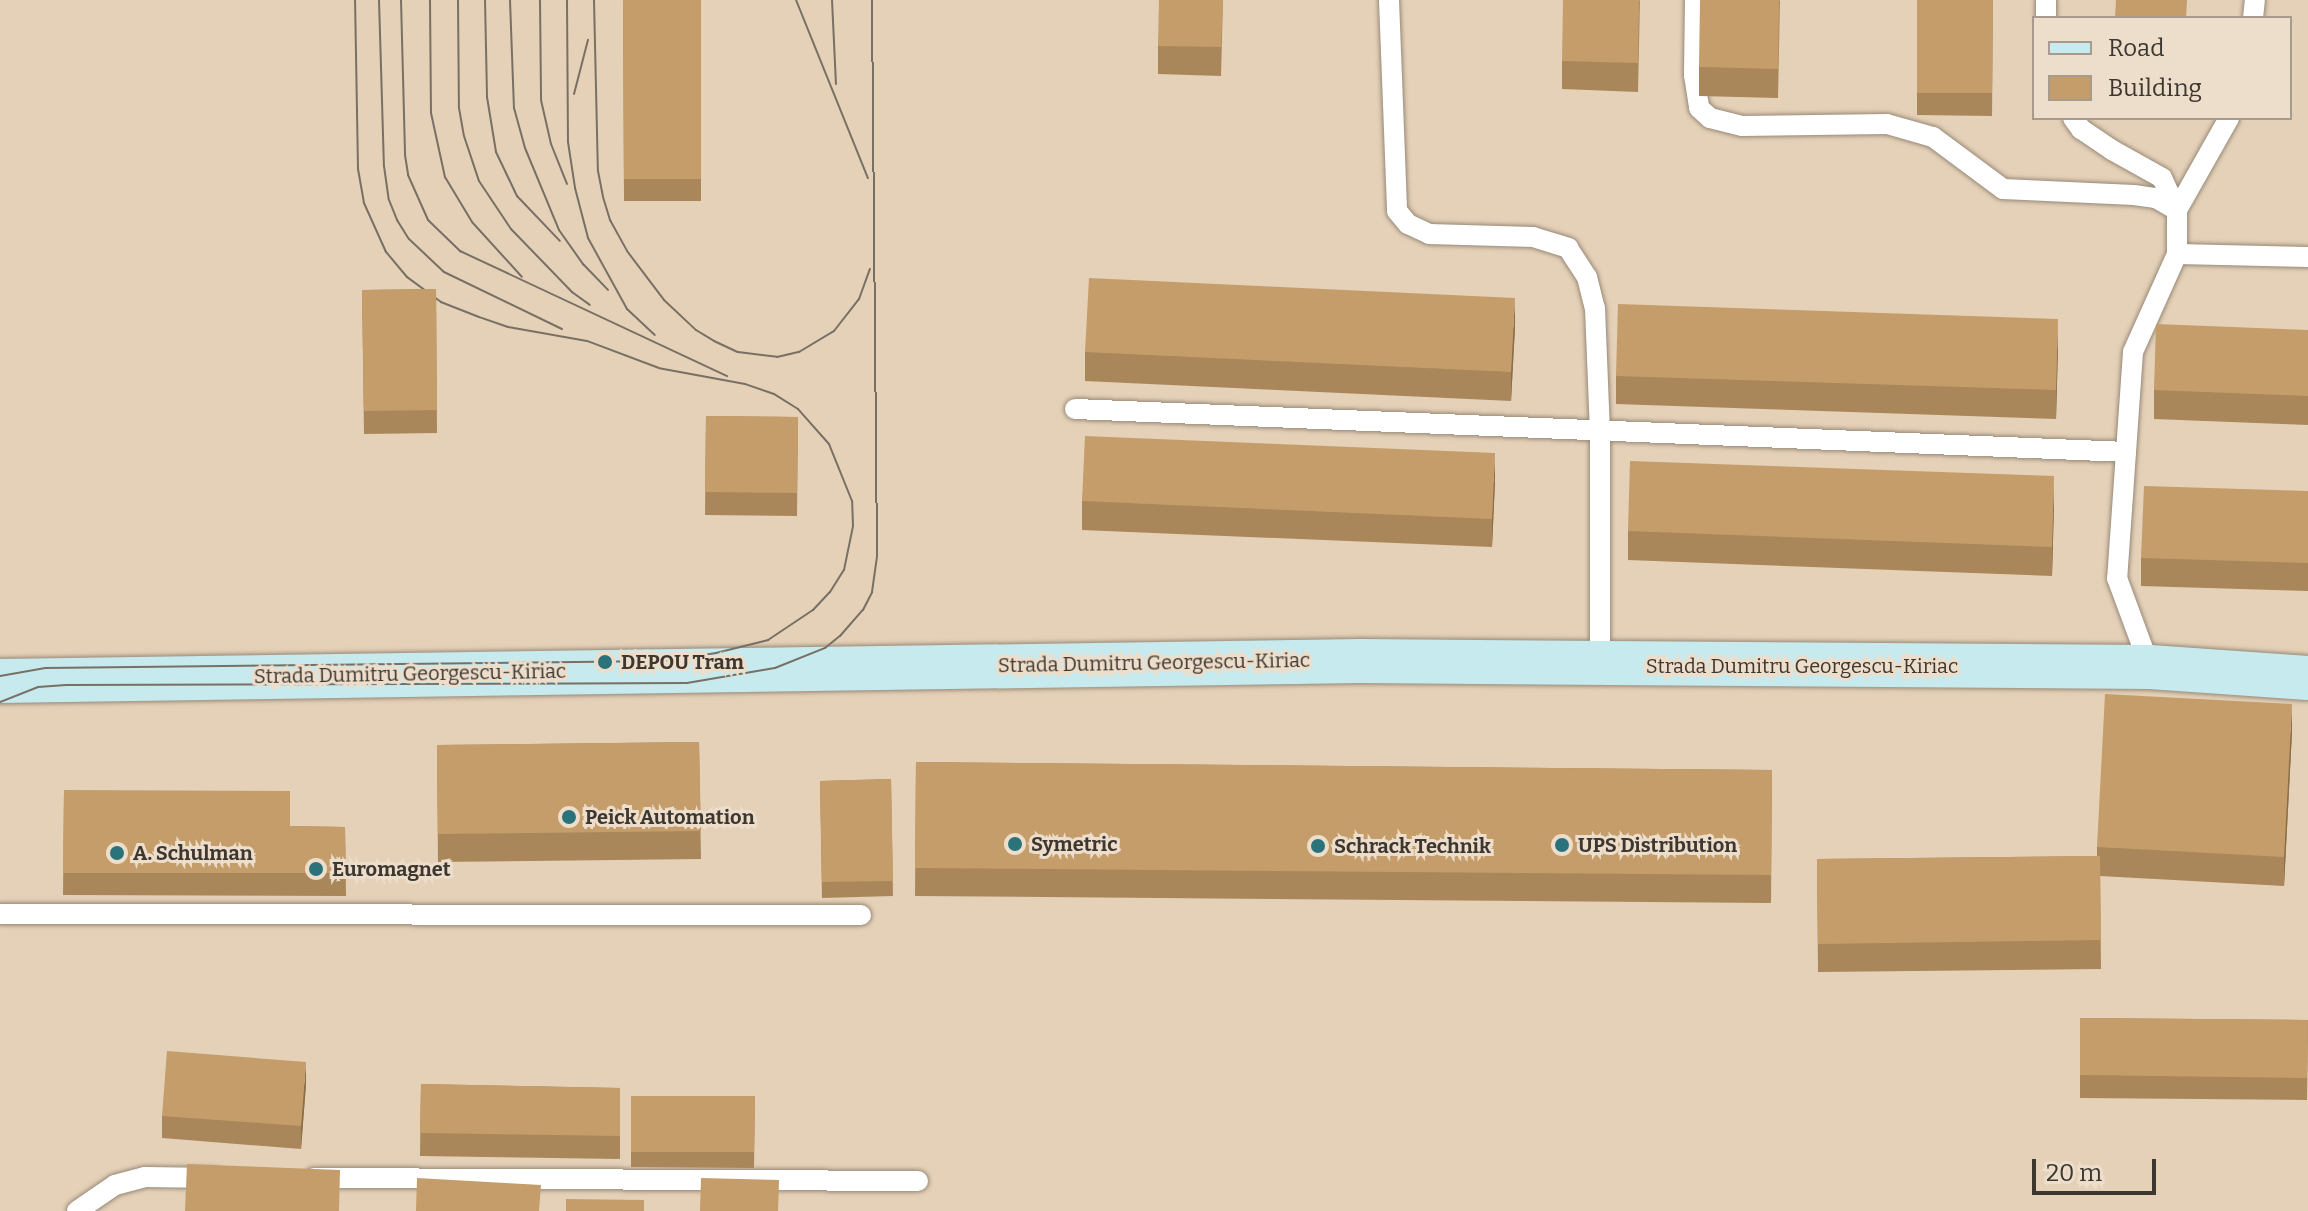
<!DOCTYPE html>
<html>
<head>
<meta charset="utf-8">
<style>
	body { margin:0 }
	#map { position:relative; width:2308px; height:1211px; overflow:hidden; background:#edddcb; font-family:Bitter,serif }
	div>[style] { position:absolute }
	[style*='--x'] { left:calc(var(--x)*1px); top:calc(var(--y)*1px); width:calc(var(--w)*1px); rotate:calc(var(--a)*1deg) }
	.built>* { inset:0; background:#e5d1b8 }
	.roads { filter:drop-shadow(0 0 2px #978978) drop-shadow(0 0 2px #978978) }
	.lane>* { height:20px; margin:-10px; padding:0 10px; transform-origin:10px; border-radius:10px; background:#fff }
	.secondary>* { height:44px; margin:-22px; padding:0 22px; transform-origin:22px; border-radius:22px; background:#c6eaee }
	.tram>* { height:2px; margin:-1px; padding:0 1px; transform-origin:1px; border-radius:1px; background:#797065 }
	.wall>* { inset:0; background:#a9875b }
	.shaded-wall>* { inset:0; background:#896e4a }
	.building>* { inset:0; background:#c49d6a }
	.dots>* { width:22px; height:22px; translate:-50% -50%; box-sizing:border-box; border:4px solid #edddcb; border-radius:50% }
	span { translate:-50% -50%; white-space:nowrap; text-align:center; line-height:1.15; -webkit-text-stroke:6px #edddcb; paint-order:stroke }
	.poi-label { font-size:20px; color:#3d3730; font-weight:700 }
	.left { translate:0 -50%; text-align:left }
	.street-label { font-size:20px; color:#3d3730 }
	.legend { position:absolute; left:2032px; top:16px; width:260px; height:104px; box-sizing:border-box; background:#edddcb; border:2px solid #a79b8d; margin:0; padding:10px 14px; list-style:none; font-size:24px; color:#3d3730 }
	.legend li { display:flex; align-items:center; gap:16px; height:40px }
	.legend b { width:40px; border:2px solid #a79b8d }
	.scale { position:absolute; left:2032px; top:1159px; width:124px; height:36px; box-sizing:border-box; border:4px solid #3d3730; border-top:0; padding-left:10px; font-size:24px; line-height:28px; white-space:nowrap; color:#3d3730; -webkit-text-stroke:6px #edddcb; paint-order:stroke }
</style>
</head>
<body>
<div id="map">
	<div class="built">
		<i style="clip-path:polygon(evenodd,0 0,2308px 0,2308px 1211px,0 1211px,0 0,2034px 18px,2290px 18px,2290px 118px,2034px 118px,2034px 18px)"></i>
	</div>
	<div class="roads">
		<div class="lane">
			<i style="--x:1389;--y:0;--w:211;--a:87.8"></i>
			<i style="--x:1397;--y:211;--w:17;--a:50"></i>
			<i style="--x:1408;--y:224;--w:23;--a:25"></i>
			<i style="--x:1429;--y:234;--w:104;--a:1.7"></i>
			<i style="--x:1533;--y:237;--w:37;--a:17"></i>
			<i style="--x:1568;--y:248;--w:35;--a:57"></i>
			<i style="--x:1587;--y:277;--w:32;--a:76"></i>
			<i style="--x:1595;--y:308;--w:124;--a:87.7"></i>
			<i style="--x:1600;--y:432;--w:233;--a:90"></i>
			<i style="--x:1695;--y:0;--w:75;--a:90.8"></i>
			<i style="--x:1694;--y:75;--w:33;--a:81"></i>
			<i style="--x:1699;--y:108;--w:15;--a:42"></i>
			<i style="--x:1710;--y:118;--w:33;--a:14"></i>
			<i style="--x:1742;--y:126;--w:145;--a:-0.8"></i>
			<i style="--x:1887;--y:124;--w:48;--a:15.8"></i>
			<i style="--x:1933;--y:137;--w:87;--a:36.6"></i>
			<i style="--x:2003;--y:189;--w:131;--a:2.6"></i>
			<i style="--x:2134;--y:195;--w:22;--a:8"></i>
			<i style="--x:2156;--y:198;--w:24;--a:30"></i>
			<i style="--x:2177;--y:210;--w:106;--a:-60.5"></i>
			<i style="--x:2046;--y:0;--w:18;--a:90"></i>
			<i style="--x:2253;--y:18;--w:18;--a:-84"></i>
			<i style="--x:2073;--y:118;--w:14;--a:54"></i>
			<i style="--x:2081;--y:129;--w:37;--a:34"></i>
			<i style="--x:2112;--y:150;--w:57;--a:29.2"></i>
			<i style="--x:2162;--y:178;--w:35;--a:65"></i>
			<i style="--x:2177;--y:210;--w:44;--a:90"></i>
			<i style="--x:2177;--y:254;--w:107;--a:114.2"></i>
			<i style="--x:2133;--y:352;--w:227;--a:94"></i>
			<i style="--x:2117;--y:578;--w:95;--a:69.7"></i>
			<i style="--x:2177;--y:254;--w:131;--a:1.3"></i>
			<i style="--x:1075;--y:409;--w:1052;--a:2.34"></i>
			<i style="--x:0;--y:914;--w:861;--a:0.07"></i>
			<i style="--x:314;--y:1178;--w:604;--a:0.28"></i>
			<i style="--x:77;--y:1211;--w:46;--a:-34.4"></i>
			<i style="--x:115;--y:1185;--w:31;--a:-15"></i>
			<i style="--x:145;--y:1177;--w:69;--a:0.8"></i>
		</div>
		<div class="secondary">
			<i style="--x:0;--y:681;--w:1360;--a:-0.84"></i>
			<i style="--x:1360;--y:661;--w:790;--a:0.44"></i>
			<i style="--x:2150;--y:667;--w:158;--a:4"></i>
		</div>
	</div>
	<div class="tram">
		<i style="--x:379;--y:0;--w:166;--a:88.3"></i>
		<i style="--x:384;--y:166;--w:34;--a:82"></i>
		<i style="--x:389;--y:200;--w:22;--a:68"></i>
		<i style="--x:397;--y:220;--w:22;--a:58"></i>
		<i style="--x:409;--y:239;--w:48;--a:43.3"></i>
		<i style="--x:444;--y:272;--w:131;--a:25.8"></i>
		<i style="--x:401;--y:0;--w:155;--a:88.5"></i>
		<i style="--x:405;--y:155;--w:20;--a:81"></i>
		<i style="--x:408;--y:175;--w:49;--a:66"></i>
		<i style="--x:428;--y:220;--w:45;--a:44.1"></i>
		<i style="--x:460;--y:251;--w:295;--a:25.1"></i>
		<i style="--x:430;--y:0;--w:113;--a:89.5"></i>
		<i style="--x:431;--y:113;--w:66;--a:77.7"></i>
		<i style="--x:445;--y:177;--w:52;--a:59"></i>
		<i style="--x:472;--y:222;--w:74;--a:47.7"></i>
		<i style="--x:458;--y:0;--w:108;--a:89.5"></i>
		<i style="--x:459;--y:108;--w:28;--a:80"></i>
		<i style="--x:464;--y:136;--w:47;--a:71.6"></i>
		<i style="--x:479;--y:181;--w:58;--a:56.3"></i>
		<i style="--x:511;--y:229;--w:88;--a:45.9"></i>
		<i style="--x:572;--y:292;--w:22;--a:36"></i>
		<i style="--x:485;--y:0;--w:97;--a:88.8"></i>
		<i style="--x:487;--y:97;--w:56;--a:80.7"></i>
		<i style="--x:496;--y:152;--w:49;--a:64.5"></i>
		<i style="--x:517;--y:196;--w:62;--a:46.3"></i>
		<i style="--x:510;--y:0;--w:108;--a:87.9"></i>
		<i style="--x:514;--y:108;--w:41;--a:74.6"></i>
		<i style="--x:525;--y:148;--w:89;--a:67.5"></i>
		<i style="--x:559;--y:230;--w:42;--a:54.8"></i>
		<i style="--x:583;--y:264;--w:36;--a:46"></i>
		<i style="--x:540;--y:0;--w:100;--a:89.4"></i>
		<i style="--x:541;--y:100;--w:45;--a:77.2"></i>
		<i style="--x:551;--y:144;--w:43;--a:68.2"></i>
		<i style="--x:567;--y:0;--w:142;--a:89.6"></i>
		<i style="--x:568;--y:142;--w:47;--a:81.3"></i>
		<i style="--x:575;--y:188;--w:52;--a:75.4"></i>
		<i style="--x:588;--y:238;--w:81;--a:61.2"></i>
		<i style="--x:627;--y:309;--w:38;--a:43"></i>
		<i style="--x:594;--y:0;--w:171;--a:88.7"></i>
		<i style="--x:598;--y:171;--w:26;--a:79"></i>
		<i style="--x:603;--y:197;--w:24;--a:73"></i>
		<i style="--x:610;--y:220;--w:35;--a:61"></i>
		<i style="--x:627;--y:251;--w:61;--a:52.9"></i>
		<i style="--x:664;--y:300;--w:44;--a:43.2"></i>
		<i style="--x:696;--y:330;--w:21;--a:31"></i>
		<i style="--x:714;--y:341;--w:26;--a:25"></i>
		<i style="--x:738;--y:352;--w:39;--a:7"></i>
		<i style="--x:777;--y:357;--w:23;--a:-13"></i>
		<i style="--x:799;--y:352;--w:41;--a:-31"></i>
		<i style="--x:834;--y:331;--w:41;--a:-52"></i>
		<i style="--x:859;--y:299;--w:32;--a:-70"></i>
		<i style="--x:796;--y:0;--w:192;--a:68"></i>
		<i style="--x:832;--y:0;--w:84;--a:87.3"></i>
		<i style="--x:574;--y:94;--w:56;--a:-75.5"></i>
		<i style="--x:0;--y:676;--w:46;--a:-10.1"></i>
		<i style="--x:45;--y:668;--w:618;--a:-0.65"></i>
		<i style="--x:663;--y:661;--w:54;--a:-8.6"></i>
		<i style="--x:716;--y:653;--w:54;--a:-14"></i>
		<i style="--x:768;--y:640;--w:54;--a:-33.7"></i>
		<i style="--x:813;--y:610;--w:25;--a:-47"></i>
		<i style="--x:830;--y:592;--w:26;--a:-58"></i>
		<i style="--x:844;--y:570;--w:45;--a:-78.4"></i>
		<i style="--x:853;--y:526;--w:25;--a:-92"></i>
		<i style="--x:852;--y:501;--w:61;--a:-112"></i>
		<i style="--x:829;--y:444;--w:47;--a:-131.5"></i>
		<i style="--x:798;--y:409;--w:28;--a:-148"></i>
		<i style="--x:774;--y:394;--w:31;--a:-161"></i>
		<i style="--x:745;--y:384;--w:87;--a:-169.5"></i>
		<i style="--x:659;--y:368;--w:77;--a:-159.4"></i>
		<i style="--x:587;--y:341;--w:80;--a:-170"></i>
		<i style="--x:508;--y:327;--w:31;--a:-161"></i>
		<i style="--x:479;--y:317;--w:41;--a:-158.5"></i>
		<i style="--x:441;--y:302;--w:42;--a:-143.7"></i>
		<i style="--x:407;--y:277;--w:33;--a:-130"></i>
		<i style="--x:386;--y:252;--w:54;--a:-114.2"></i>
		<i style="--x:364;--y:203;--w:35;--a:-100"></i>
		<i style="--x:358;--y:169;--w:169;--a:-91"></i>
		<i style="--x:0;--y:702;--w:41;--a:-21.5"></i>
		<i style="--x:38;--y:687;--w:28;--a:-4"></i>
		<i style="--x:66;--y:685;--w:621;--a:-0.18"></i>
		<i style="--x:687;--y:683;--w:89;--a:-9.7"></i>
		<i style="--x:775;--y:668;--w:54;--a:-21.8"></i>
		<i style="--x:825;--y:648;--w:19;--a:-39"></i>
		<i style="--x:840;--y:636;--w:35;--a:-49"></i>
		<i style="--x:863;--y:610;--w:20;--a:-63"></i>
		<i style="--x:872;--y:592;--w:36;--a:-82"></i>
		<i style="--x:877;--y:556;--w:556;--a:-90.52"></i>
	</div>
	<div class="wall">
		<i style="clip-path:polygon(623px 0,701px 0,701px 201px,624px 201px)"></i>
		<i style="clip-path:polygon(1223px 0,1221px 76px,1158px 74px,1158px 46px)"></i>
		<i style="clip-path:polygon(1640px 0,1638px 92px,1562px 89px,1562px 61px)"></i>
		<i style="clip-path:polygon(1780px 0,1778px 98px,1699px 96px,1699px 67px)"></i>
		<i style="clip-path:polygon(1917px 0,1993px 0,1992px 116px,1917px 115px)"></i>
		<i style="clip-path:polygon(436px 289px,437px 433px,364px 434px,362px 290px)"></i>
		<i style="clip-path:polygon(1515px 327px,1511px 401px,1085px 381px,1085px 352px)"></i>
		<i style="clip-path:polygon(2308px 330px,2308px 425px,2154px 419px,2154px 390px)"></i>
		<i style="clip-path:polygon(2058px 348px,2056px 419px,1616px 404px,1616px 376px)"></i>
		<i style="clip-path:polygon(706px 416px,798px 417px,797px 516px,705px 515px)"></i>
		<i style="clip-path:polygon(1495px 482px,1492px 547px,1082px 530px,1082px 501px)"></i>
		<i style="clip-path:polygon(2308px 491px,2308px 591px,2141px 586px,2141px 558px)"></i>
		<i style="clip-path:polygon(2054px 505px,2052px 576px,1628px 560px,1628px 531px)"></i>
		<i style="clip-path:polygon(2292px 732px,2284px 886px,2100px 876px,2101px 969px,1818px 972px,1817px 859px,2097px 856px,2097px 847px)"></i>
		<i style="clip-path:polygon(699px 742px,701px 859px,438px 862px,437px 745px)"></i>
		<i style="clip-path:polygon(916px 762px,1772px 770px,1771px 903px,915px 896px)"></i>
		<i style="clip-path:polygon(891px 779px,893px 896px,822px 898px,820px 781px)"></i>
		<i style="clip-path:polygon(64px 790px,290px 826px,345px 827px,346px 896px,63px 895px)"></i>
		<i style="clip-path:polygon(2080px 1018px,2308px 1020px,2307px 1100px,2080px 1098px)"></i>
		<i style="clip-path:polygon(306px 1084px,301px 1149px,162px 1138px,162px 1116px)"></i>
		<i style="clip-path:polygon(421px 1084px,620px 1088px,620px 1159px,420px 1156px)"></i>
		<i style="clip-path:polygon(631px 1096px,755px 1096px,754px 1168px,631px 1167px)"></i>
	</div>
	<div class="shaded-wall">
		<i style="clip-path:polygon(1515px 298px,1515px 327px,1511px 401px,1511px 372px)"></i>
		<i style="clip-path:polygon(2058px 319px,2058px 348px,2056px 419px,2056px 390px)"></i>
		<i style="clip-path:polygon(1495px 453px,1495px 482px,1492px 547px,1492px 519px)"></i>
		<i style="clip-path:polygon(2054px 476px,2054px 505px,2052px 576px,2052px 547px)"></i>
		<i style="clip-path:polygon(2292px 704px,2292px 732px,2284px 886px,2284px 857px)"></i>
		<i style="clip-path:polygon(306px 1062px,306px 1084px,301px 1149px,301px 1126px)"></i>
	</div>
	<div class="building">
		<i style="clip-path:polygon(623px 0,701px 0,701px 179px,624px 179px)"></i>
		<i style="clip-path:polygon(1159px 0,1223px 0,1221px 47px,1158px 46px)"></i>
		<i style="clip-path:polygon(1563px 0,1639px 0,1638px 63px,1562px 61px)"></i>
		<i style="clip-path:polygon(1700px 0,1779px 0,1778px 69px,1699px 67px)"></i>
		<i style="clip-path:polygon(1917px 0,1993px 0,1992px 93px,1917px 93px)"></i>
		<i style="clip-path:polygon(2116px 0,2187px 0,2186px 18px,2115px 18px)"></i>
		<i style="clip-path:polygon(1089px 278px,1515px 298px,1511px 372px,1085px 352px)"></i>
		<i style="clip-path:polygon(436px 289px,437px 410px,364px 411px,362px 290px)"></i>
		<i style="clip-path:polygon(1618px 304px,2058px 319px,2056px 390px,1616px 376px)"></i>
		<i style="clip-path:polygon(2156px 324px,2308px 330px,2308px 396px,2154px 390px)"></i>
		<i style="clip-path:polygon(706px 416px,798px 417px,797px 493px,705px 492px)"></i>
		<i style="clip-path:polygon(1085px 436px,1495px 453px,1492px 519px,1082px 501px)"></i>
		<i style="clip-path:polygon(1630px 461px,2054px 476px,2052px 547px,1628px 531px)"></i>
		<i style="clip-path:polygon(2144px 486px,2308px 491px,2308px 563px,2141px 558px)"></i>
		<i style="clip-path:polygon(2105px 694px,2292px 704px,2284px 857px,2097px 847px)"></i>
		<i style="clip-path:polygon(699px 742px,701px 831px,438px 834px,437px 745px)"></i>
		<i style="clip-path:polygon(916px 762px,1772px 770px,1771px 875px,915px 868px)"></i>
		<i style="clip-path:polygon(891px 779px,893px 881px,822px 882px,820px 781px)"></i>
		<i style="clip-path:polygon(64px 790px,290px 791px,290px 826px,345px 827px,346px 873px,63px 873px)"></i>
		<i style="clip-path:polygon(2100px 856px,2101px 940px,1818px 944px,1817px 859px)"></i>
		<i style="clip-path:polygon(2080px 1018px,2308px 1020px,2307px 1078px,2080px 1075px)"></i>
		<i style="clip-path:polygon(167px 1051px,306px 1062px,301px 1126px,162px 1116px)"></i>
		<i style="clip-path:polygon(421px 1084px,620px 1088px,620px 1136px,420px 1133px)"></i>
		<i style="clip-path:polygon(631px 1096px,755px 1096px,754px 1152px,631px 1152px)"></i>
		<i style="clip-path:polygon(187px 1164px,340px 1170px,339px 1211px,185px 1211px)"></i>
		<i style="clip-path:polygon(417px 1178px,541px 1185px,539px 1211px,416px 1211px)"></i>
		<i style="clip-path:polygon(701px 1178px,779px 1180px,778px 1211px,700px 1211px)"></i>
		<i style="clip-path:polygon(566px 1199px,644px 1200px,644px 1211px,566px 1211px)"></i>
	</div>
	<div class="dots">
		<i style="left:605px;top:662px;background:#2a737b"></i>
		<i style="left:569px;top:817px;background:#2a737b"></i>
		<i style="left:1015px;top:844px;background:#2a737b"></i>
		<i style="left:1562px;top:845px;background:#2a737b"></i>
		<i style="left:1318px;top:846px;background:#2a737b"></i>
		<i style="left:117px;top:853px;background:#2a737b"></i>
		<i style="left:316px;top:869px;background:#2a737b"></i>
	</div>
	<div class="poi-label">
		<span class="left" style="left:621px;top:662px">DEPOU Tram</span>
		<span class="left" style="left:585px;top:817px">Peick Automation</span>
		<span class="left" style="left:1031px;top:844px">Symetric</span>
		<span class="left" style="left:1578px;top:845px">UPS Distribution</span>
		<span class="left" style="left:1334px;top:846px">Schrack Technik</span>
		<span class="left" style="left:133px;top:853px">A. Schulman</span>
		<span class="left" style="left:332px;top:869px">Euromagnet</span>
	</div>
	<div class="street-label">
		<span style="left:1154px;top:663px;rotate:-1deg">Strada Dumitru Georgescu-Kiriac</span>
		<span style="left:1802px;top:666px">Strada Dumitru Georgescu-Kiriac</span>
		<span style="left:410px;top:674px;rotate:-1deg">Strada Dumitru Georgescu-Kiriac</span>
	</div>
	<ul class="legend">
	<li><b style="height:10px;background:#c6eaee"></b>Road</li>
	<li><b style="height:22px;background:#c49d6a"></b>Building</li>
	</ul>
	<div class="scale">20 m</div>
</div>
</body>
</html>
